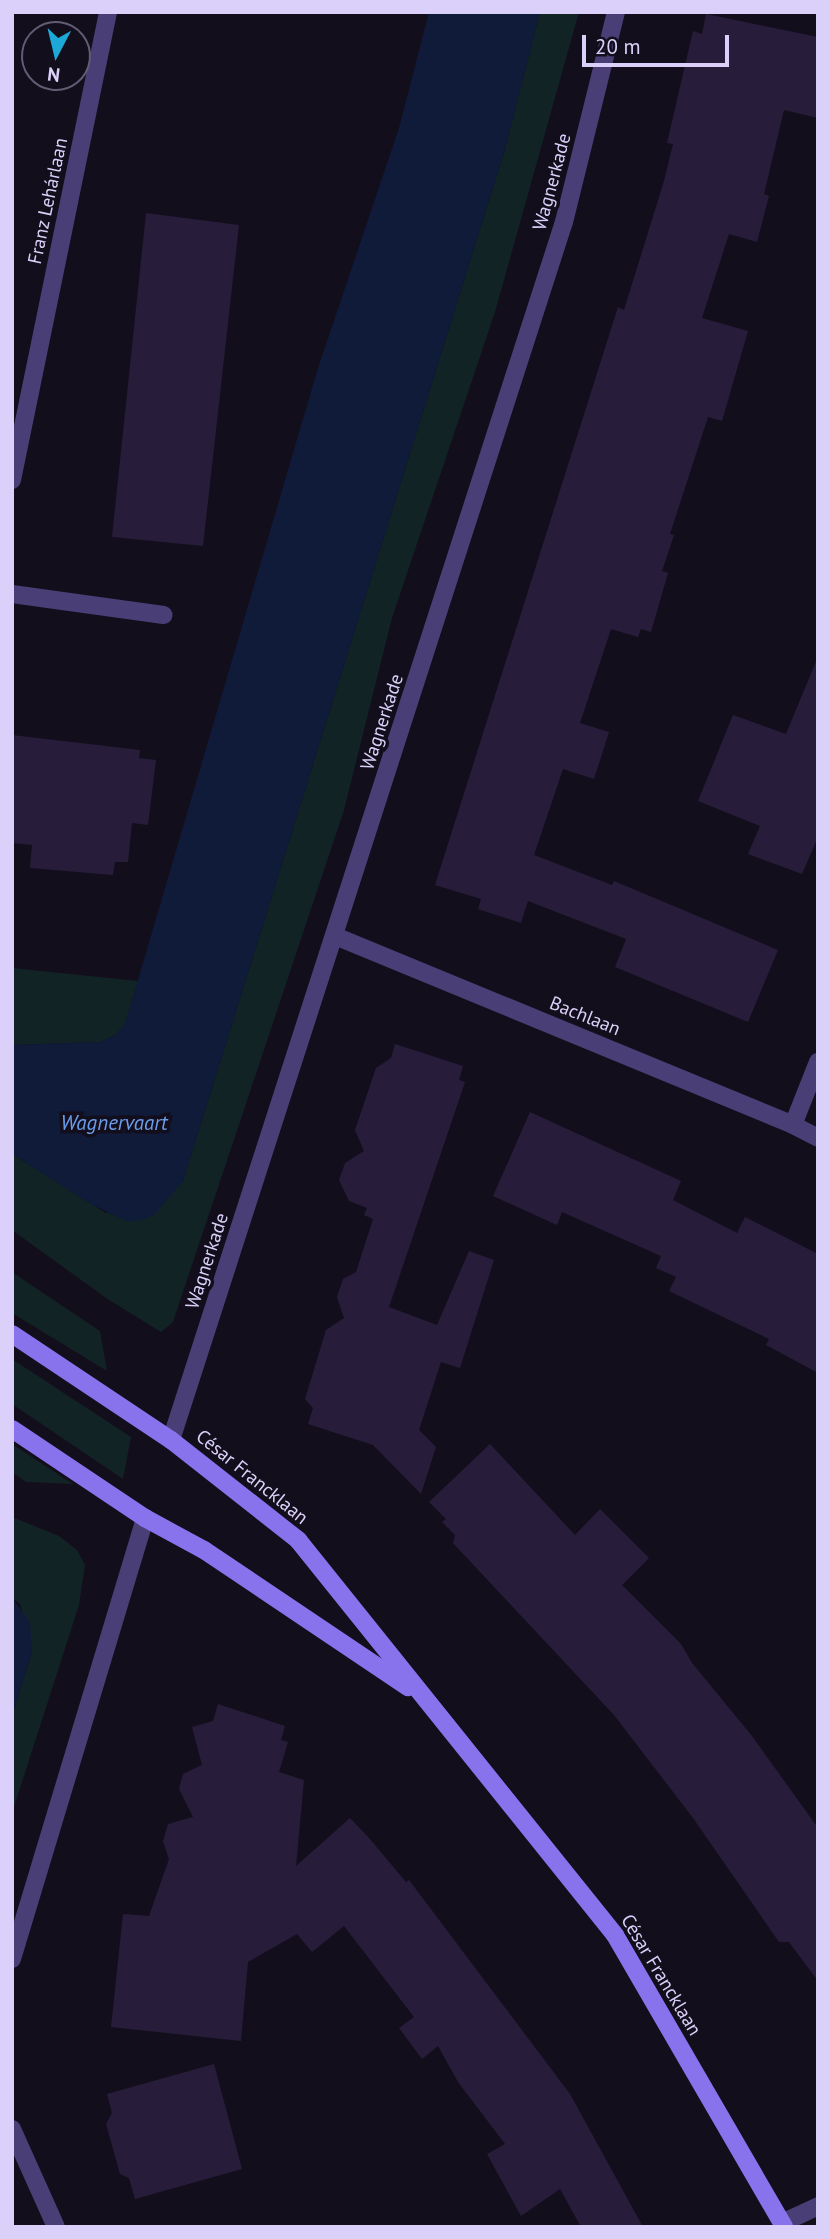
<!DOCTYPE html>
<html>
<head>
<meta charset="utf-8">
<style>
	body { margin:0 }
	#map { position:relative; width:830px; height:2239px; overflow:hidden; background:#130e1c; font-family:"PT Sans",sans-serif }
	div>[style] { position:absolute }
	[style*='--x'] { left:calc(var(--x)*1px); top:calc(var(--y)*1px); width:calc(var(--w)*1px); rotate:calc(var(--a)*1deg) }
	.green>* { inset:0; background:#122325 }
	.water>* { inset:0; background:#101a39 }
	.building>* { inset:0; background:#271d3b }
	.service>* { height:18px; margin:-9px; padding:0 9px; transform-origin:9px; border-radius:9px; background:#493f76 }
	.minor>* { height:18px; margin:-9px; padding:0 9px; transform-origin:9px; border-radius:9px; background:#493f76 }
	.secondary>* { height:18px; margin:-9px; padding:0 9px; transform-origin:9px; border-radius:9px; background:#8873ed }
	span { translate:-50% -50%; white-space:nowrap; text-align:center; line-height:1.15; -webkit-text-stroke:7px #130e1c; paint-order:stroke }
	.street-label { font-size:19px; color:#dad0f9 }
	.water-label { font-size:21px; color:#6b9dec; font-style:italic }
	.frame { position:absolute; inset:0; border:14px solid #dad0f9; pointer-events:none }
	.north { position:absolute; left:21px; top:21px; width:70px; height:70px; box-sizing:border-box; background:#130e1c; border:2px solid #635c74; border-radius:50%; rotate:187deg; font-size:19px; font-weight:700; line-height:28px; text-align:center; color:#dad0f9 }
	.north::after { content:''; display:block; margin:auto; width:24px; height:32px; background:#1ca9d8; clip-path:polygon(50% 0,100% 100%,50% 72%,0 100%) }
	.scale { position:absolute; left:582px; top:35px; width:147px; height:32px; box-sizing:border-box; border:4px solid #dad0f9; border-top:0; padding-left:9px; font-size:21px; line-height:24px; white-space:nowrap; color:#dad0f9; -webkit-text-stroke:5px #130e1c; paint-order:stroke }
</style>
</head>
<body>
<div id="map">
	<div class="green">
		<i style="clip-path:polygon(540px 12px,579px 12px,495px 312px,392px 618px,344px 810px,173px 1322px,161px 1332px,106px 1298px,12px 1230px,12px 1154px,106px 1213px,183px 1181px,505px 149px)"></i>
		<i style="clip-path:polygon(12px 968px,138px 981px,125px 1024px,116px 1035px,100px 1042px,12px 1045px)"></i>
		<i style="clip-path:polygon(12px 1272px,100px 1331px,107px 1371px,12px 1313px)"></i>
		<i style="clip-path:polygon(12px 1359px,131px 1437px,123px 1479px,12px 1404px)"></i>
		<i style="clip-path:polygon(12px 1444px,73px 1484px,26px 1482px,12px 1472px)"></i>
		<i style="clip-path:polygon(12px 1517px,59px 1536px,77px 1550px,85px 1565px,79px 1605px,12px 1813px,12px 1716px,32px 1652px,20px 1604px,12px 1598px)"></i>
	</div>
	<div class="water">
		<i style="clip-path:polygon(429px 12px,540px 12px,505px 149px,183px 1181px,154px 1215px,139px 1221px,126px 1221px,91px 1204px,12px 1154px,12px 1045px,100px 1042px,116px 1035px,125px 1024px,318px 368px,399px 128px)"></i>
		<i style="clip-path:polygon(12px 1598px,30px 1622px,32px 1652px,12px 1716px)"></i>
	</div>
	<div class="building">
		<i style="clip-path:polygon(706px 14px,818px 37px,818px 118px,784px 110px,764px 194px,769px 196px,757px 242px,729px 234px,702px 318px,748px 331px,722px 421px,708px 417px,670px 534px,674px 535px,662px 571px,668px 573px,651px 632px,641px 629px,638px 637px,611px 629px,580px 723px,609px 732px,594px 779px,563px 769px,534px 855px,612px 885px,614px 881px,778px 950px,748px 1022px,615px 967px,626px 939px,528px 901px,521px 923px,478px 909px,481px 899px,435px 885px,618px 307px,624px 310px,664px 181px,673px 144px,667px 143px,693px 31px,702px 34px)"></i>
		<i style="clip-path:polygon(146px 213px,239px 225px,203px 546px,112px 537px)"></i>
		<i style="clip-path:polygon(817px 659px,818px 837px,802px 874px,748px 854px,760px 826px,698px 801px,733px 715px,786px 734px)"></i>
		<i style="clip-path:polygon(12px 735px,140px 750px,139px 758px,156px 760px,148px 825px,132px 823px,128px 862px,115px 862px,113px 875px,30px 868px,32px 845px,12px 843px)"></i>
		<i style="clip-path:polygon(395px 1044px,463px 1066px,459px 1080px,465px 1082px,389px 1307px,437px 1325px,469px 1251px,494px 1260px,460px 1368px,441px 1362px,419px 1430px,436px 1447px,421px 1494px,373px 1445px,308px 1424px,313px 1408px,305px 1399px,326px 1330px,344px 1318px,337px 1297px,343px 1279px,356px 1272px,373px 1219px,364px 1215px,367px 1208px,349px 1201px,339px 1180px,345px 1163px,364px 1151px,355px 1130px,376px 1068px,391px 1058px)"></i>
		<i style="clip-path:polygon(530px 1112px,681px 1181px,673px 1200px,737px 1233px,745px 1217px,818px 1254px,818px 1373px,766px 1345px,769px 1339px,669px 1291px,676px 1277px,656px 1268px,661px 1256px,562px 1212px,557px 1225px,493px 1196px)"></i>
		<i style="clip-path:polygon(490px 1444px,575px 1535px,600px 1509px,649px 1558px,622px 1585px,681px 1644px,692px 1663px,752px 1736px,818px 1828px,818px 1981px,789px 1942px,779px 1942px,693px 1818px,614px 1715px,453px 1543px,455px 1535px,442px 1522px,446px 1519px,429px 1502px)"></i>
		<i style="clip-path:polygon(218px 1704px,285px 1726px,281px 1740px,288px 1742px,279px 1772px,304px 1780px,296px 1866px,350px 1818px,369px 1838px,406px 1882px,409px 1880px,570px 2094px,643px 2227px,581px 2227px,560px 2189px,521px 2216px,487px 2154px,505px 2144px,458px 2082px,438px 2046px,422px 2059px,399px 2028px,414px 2017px,344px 1926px,312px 1952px,297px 1934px,248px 1962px,241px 2041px,111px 2027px,123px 1914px,149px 1916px,169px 1859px,163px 1841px,168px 1824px,193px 1817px,179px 1789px,183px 1774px,202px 1765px,192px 1727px,213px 1721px)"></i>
		<i style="clip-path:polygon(214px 2064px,242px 2169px,135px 2199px,129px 2178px,120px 2174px,106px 2124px,112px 2113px,107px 2094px)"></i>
	</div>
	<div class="service">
		<i style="--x:12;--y:594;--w:153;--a:7.9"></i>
	</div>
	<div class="minor">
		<i style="--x:12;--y:480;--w:478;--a:-78.4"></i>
		<i style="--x:335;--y:936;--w:495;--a:22.4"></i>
		<i style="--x:793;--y:1125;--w:28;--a:27"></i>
		<i style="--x:793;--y:1125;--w:68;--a:-68.4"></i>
		<i style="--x:171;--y:1440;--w:1280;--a:-72.12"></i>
		<i style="--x:564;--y:222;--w:216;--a:-76.1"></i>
		<i style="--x:12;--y:1959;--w:461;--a:-73.2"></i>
		<i style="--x:12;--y:2129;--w:107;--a:65.8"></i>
		<i style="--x:782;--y:2223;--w:40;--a:-25"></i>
	</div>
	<div class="secondary">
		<i style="--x:12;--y:1334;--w:191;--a:33.7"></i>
		<i style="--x:171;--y:1440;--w:162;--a:38.2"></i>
		<i style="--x:298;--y:1540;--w:506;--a:51.25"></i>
		<i style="--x:615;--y:1935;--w:337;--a:59.9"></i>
		<i style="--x:12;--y:1429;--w:160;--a:33.8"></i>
		<i style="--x:145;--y:1518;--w:67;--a:28.5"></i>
		<i style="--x:204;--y:1550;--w:246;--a:33.9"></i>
	</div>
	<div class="street-label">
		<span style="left:552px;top:182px;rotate:-75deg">Wagnerkade</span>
		<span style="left:48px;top:201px;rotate:-78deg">Franz Lehárlaan</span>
		<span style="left:382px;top:722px;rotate:-72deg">Wagnerkade</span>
		<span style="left:585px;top:1016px;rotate:22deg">Bachlaan</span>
		<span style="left:207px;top:1261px;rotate:-72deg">Wagnerkade</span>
		<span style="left:252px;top:1477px;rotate:39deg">César Francklaan</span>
		<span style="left:661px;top:1975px;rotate:59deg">César Francklaan</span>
	</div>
	<div class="water-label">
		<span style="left:114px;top:1123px">Wagnervaart</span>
	</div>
	<div class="frame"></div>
	<div class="north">N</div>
	<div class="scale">20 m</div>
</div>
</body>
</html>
